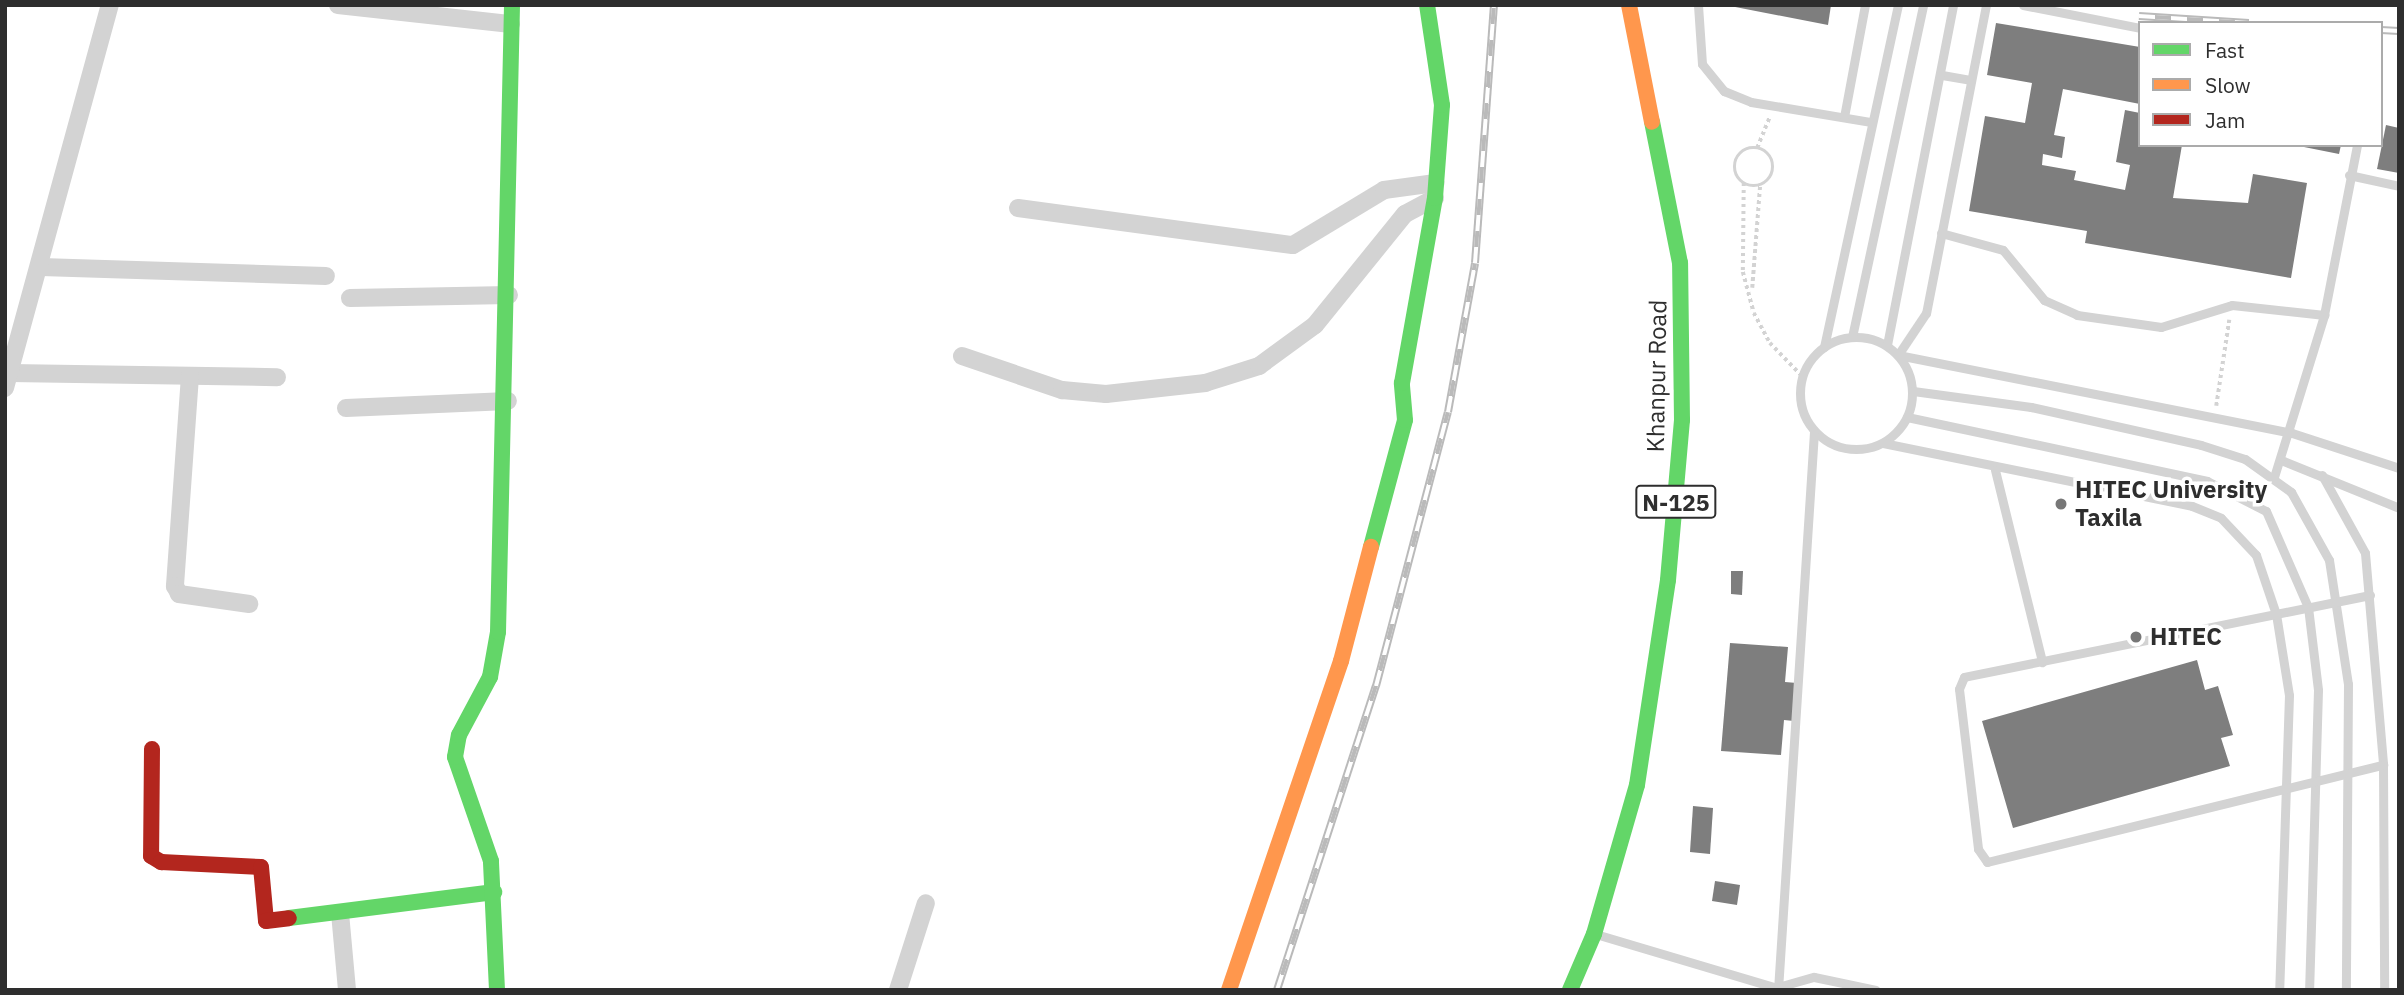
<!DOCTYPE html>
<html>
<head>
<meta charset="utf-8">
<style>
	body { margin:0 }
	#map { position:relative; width:2404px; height:995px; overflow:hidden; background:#fff; font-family:"IBM Plex Sans",sans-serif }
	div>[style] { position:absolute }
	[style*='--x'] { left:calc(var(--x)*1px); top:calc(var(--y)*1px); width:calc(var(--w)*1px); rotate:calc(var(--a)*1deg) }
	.building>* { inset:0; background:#7e7e7e }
	.path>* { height:3.5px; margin-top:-1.75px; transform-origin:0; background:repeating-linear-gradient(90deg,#d3d3d3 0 3.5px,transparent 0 7px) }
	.path>.ring { margin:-1.75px; padding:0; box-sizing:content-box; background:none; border:3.5px solid #d3d3d3; border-radius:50% }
	.lane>* { height:9px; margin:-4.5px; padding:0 4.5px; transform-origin:4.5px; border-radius:4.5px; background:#d3d3d3 }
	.lane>.ring { margin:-4.5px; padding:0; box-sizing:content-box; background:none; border:9px solid #d3d3d3; border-radius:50% }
	.street>* { height:18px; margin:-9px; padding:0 9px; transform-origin:9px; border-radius:9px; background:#d3d3d3 }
	.fast>* { height:16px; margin:-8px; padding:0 8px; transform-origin:8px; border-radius:8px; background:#63d668 }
	.slow>* { height:16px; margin:-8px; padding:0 8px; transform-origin:8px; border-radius:8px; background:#ff974d }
	.jam>* { height:16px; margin:-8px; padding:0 8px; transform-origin:8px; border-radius:8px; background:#b3261e }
	.rail>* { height:8px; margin-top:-4px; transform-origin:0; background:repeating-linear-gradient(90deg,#fff 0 16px,#bababa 0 32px); box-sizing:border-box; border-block:2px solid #bababa }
	.dots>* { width:19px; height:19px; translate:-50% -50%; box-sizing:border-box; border:4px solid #fff; border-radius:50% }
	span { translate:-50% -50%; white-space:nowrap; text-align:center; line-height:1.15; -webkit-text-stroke:7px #fff; paint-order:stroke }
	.shield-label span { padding:2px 5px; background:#fff; border:2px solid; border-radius:5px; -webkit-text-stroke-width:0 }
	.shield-label { font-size:23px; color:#2e2e2e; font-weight:700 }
	.street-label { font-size:24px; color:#2e2e2e }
	.poi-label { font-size:24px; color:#2e2e2e; font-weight:700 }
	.left { translate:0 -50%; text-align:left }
	.frame { position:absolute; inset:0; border:7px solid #2e2e2e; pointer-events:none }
	.legend { position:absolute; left:2138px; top:21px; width:245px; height:126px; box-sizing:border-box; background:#fff; border:2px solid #ababab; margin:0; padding:9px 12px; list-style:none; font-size:21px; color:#2e2e2e }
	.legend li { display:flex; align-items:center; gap:14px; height:35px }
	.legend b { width:35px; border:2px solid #ababab }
</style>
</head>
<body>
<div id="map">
	<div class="building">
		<i style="clip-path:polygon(1725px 5px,1831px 5px,1828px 25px)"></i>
		<i style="clip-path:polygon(1996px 23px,2140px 47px,2140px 104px,2063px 89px,2054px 135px,2065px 137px,2062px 158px,2043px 154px,2042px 165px,2076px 171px,2074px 180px,2125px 190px,2130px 165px,2116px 162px,2125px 110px,2140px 113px,2140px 145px,2182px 145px,2173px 198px,2248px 203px,2253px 174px,2307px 183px,2291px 278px,2085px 243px,2087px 231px,1969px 211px,1985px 116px,2025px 123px,2032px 83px,1987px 75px)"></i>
		<i style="clip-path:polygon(2386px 125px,2399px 128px,2399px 173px,2377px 169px)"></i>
		<i style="clip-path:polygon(2294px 145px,2341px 145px,2339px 154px)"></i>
		<i style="clip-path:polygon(1731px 571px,1743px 571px,1742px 595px,1731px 594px)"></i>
		<i style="clip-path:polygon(1730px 643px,1788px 647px,1785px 682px,1797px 683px,1794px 721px,1784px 720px,1781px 755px,1721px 751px)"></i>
		<i style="clip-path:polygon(2197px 660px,2205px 690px,2218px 686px,2233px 735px,2221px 738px,2230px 766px,2013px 828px,1982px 721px)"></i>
		<i style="clip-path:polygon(1693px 806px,1713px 808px,1710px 854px,1690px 852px)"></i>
		<i style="clip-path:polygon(1715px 881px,1740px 885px,1737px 905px,1712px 901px)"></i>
	</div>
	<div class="path">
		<i style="--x:1757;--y:148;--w:32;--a:-68"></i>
		<i class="ring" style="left:1735px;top:148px;width:34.5px;height:34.5px"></i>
		<i style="--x:1744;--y:183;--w:89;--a:90.6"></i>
		<i style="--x:1743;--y:272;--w:42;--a:75"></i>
		<i style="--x:1754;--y:313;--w:34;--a:62"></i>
		<i style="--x:1770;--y:343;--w:46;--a:45.9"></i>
		<i style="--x:1752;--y:288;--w:103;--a:-85.6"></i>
		<i style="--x:2216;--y:406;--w:87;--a:-81.4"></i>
	</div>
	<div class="lane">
		<i style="--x:1698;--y:5;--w:59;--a:86.1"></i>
		<i style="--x:1702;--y:64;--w:35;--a:51"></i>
		<i style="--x:1724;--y:91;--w:29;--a:22"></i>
		<i style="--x:1751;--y:102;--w:122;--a:9.5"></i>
		<i style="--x:1986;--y:5;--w:314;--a:101"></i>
		<i style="--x:1926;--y:313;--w:50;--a:123.7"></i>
		<i style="--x:1898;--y:355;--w:402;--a:11.2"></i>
		<i style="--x:2292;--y:433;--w:113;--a:18.1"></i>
		<i style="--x:2023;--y:5;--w:119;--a:11.1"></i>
		<i style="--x:1942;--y:75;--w:27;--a:10"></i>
		<i style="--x:1844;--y:117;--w:114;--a:-79.4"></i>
		<i style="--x:2349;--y:175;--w:51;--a:12.4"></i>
		<i style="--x:1941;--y:233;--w:64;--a:15.3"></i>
		<i style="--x:2003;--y:250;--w:65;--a:50.6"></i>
		<i style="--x:2044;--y:300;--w:36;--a:24"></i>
		<i style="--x:2077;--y:315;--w:85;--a:8.1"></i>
		<i style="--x:2161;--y:327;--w:74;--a:-17.2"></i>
		<i style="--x:2232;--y:305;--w:93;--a:6.2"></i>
		<i class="ring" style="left:1800px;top:337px;width:103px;height:103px"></i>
		<i style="--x:1852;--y:337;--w:340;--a:-77.9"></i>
		<i style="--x:1887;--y:345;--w:346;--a:-79"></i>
		<i style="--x:1824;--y:347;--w:350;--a:-77.8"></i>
		<i style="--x:1913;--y:391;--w:119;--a:7.7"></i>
		<i style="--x:2031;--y:407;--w:174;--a:12.6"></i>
		<i style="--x:2201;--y:445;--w:46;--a:17.7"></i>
		<i style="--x:2245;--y:459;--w:57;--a:35.7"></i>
		<i style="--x:2291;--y:492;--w:78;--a:60.8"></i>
		<i style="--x:2329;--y:560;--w:125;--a:81.3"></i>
		<i style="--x:2348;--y:684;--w:306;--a:90.4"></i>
		<i style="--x:1907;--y:417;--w:307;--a:12"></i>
		<i style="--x:2207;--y:481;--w:66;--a:27"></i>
		<i style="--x:2266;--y:511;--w:105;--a:66.4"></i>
		<i style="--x:2308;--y:607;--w:84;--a:83.1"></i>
		<i style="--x:2318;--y:690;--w:300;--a:91.7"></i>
		<i style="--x:1883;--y:443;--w:315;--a:11.5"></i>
		<i style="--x:2192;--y:506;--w:31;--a:22"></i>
		<i style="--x:2221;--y:518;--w:51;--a:46.6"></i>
		<i style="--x:2256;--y:555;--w:62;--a:71.3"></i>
		<i style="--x:2276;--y:614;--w:82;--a:80.9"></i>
		<i style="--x:2289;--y:695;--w:295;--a:91.9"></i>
		<i style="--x:2281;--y:460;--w:127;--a:22.1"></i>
		<i style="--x:1995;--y:470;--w:198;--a:76.2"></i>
		<i style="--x:2322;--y:475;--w:89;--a:61.1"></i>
		<i style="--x:2365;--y:553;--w:213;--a:85.1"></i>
		<i style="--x:2383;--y:765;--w:225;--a:89.7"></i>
		<i style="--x:2274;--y:477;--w:170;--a:-72.8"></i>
		<i style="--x:2324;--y:315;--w:173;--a:-79"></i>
		<i style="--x:2370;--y:595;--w:414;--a:168.6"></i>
		<i style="--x:1964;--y:677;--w:13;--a:113"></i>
		<i style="--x:1959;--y:689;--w:161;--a:83.2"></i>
		<i style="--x:1978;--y:849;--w:16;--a:55"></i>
		<i style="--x:1987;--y:862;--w:408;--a:-13.8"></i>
		<i style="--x:1599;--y:935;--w:189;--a:16.6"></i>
		<i style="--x:1778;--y:987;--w:37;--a:-16"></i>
		<i style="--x:1814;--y:977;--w:63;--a:11.8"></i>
		<i style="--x:1778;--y:990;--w:559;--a:-86.31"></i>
	</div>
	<div class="street">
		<i style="--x:338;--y:5;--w:174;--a:6.3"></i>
		<i style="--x:1018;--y:208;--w:277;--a:7.7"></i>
		<i style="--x:1293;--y:245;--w:106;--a:-31.1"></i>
		<i style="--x:1384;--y:190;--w:52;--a:-7.7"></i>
		<i style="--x:41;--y:267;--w:285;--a:1.8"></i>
		<i style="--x:350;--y:298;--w:159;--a:-1.1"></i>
		<i style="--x:962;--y:356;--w:106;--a:18.8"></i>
		<i style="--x:1062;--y:390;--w:44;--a:5.2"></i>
		<i style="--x:1106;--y:394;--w:100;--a:-6.3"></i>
		<i style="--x:1205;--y:383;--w:57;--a:-17.5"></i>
		<i style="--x:1259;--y:366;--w:69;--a:-36.2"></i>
		<i style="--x:1315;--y:325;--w:143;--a:-51"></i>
		<i style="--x:1405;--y:214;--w:34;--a:-28"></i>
		<i style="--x:10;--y:373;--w:267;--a:0.9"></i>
		<i style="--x:190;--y:376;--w:211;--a:94.1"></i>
		<i style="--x:175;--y:586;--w:9;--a:63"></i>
		<i style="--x:179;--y:594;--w:71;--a:8.1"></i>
		<i style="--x:5;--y:388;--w:397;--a:-74.7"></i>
		<i style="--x:346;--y:408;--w:162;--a:-2.5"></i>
		<i style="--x:340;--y:913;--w:77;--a:84.8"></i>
		<i style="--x:898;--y:990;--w:91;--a:-72.2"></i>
	</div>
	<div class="fast">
		<i style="--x:1371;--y:547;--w:131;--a:-75"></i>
		<i style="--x:1405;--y:420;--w:37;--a:-95"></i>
		<i style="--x:1402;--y:383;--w:188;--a:-79.9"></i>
		<i style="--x:1435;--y:198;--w:93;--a:-85.7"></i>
		<i style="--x:1442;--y:105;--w:101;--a:-98.5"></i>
		<i style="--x:289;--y:918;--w:207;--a:-7.2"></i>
		<i style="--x:497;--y:990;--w:129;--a:-92.7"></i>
		<i style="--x:491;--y:861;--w:110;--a:-109.1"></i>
		<i style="--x:455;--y:757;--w:22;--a:-80"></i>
		<i style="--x:459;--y:735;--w:66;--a:-61.9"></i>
		<i style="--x:490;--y:677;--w:46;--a:-79.9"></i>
		<i style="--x:498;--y:632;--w:627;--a:-88.72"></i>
		<i style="--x:1570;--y:990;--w:61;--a:-66.8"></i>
		<i style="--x:1594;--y:934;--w:155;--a:-73.9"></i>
		<i style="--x:1637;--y:785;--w:207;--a:-81.4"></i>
		<i style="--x:1668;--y:580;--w:161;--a:-85"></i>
		<i style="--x:1682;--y:420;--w:157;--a:-90.7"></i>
		<i style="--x:1680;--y:263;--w:144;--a:-101.2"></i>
	</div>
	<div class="slow">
		<i style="--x:1629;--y:5;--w:119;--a:78.9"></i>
		<i style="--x:1229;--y:990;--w:348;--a:-71.2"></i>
		<i style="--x:1341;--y:661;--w:118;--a:-75.3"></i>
	</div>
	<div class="jam">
		<i style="--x:152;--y:749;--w:107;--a:90.5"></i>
		<i style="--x:151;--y:856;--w:12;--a:31"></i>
		<i style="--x:161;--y:862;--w:100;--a:2.9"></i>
		<i style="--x:261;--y:867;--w:54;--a:84.7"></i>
		<i style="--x:266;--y:921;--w:23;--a:-7"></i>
	</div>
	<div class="rail">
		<i style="--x:2139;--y:16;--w:110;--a:3.6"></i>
		<i style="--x:2381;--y:30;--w:18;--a:3"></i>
		<i style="--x:1277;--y:990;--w:320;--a:-72"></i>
		<i style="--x:1376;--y:686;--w:283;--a:-75.3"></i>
		<i style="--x:1448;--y:412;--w:151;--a:-79.7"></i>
		<i style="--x:1475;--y:263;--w:259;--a:-85.8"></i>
	</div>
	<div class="dots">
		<i style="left:2061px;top:504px;background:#777"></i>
		<i style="left:2136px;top:637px;background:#777"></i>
	</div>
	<div class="shield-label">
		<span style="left:1676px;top:502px">N-125</span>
	</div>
	<div class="street-label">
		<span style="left:1657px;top:376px;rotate:-89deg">Khanpur Road</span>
	</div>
	<div class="poi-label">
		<span class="left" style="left:2075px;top:504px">HITEC University<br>Taxila</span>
		<span class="left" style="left:2150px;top:637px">HITEC</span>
	</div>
	<div class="frame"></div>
	<ul class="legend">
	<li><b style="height:9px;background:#63d668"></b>Fast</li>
	<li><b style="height:9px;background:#ff974d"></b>Slow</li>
	<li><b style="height:9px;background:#b3261e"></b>Jam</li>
	</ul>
</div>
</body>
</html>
